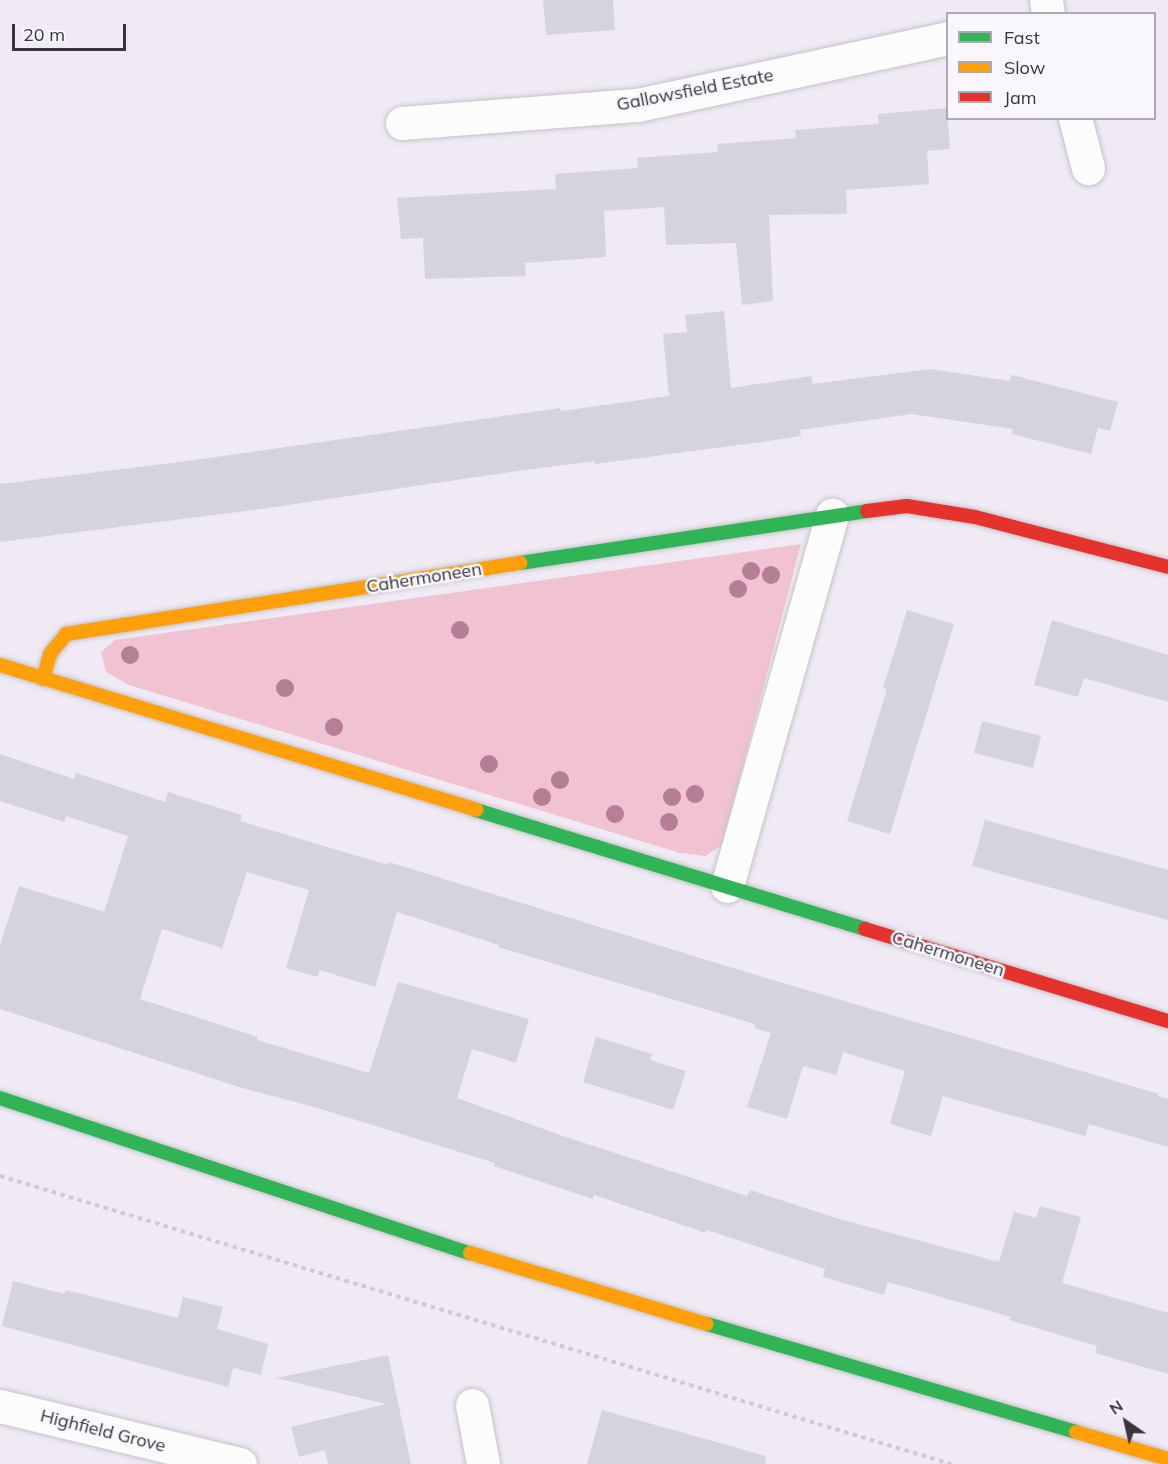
<!DOCTYPE html>
<html>
<head>
<meta charset="utf-8">
<style>
	body { margin:0 }
	#map { position:relative; width:1168px; height:1464px; overflow:hidden; background:#efeaf4; font-family:Mulish,sans-serif }
	div>[style] { position:absolute }
	[style*='--x'] { left:calc(var(--x)*1px); top:calc(var(--y)*1px); width:calc(var(--w)*1px); rotate:calc(var(--a)*1deg) }
	.green>* { inset:0; background:#f0c2d2 }
	.building>* { inset:0; background:#d5d3db }
	.path>* { height:4px; margin-top:-2px; transform-origin:0; background:repeating-linear-gradient(90deg,#ceccd0 0 4.5px,transparent 0 9px) }
	.roads { filter:drop-shadow(0 0 2px #c6c2c9) drop-shadow(0 0 2px #c6c2c9) }
	.street>* { height:33px; margin:-16.5px; padding:0 16.5px; transform-origin:16.5px; border-radius:16.5px; background:#fdfcfd }
	.fast>* { height:14px; margin:-7px; padding:0 7px; transform-origin:7px; border-radius:7px; background:#30b455 }
	.slow>* { height:14px; margin:-7px; padding:0 7px; transform-origin:7px; border-radius:7px; background:#ff9f0a }
	.jam>* { height:14px; margin:-7px; padding:0 7px; transform-origin:7px; border-radius:7px; background:#e5322d }
	.trees>* { width:18px; height:18px; margin:-9px; border-radius:50%; background:#b67e96 }
	span { translate:-50% -50%; white-space:nowrap; text-align:center; line-height:1.15; -webkit-text-stroke:5px #faf6fe; paint-order:stroke }
	.street-label { font-size:18px; color:#39353c }
	.legend { position:absolute; left:946px; top:12px; width:210px; height:108px; box-sizing:border-box; background:#faf6fe; border:2px solid #ada9b0; margin:0; padding:8px 10px; list-style:none; font-size:18px; color:#39353c }
	.legend li { display:flex; align-items:center; gap:12px; height:30px }
	.legend b { width:30px; border:2px solid #ada9b0 }
	.north { position:absolute; left:1096px; top:1392px; width:60px; height:60px; -webkit-text-stroke:4px #faf6fe; paint-order:stroke; rotate:326deg; font-size:16px; font-weight:700; line-height:24px; text-align:center; color:#39353c }
	.north::after { content:''; display:block; margin:auto; width:21px; height:27px; background:#39353c; clip-path:polygon(50% 0,100% 100%,50% 72%,0 100%) }
	.scale { position:absolute; left:12px; top:24px; width:114px; height:27px; box-sizing:border-box; border:3px solid #39353c; border-top:0; padding-left:8px; font-size:18px; line-height:21px; white-space:nowrap; color:#39353c; -webkit-text-stroke:4px #faf6fe; paint-order:stroke }
</style>
</head>
<body>
<div id="map">
	<div class="green">
		<i style="clip-path:polygon(801px 544px,722px 845px,706px 856px,680px 853px,129px 685px,106px 672px,101px 652px,115px 640px)"></i>
	</div>
	<div class="building">
		<i style="clip-path:polygon(543px 0,613px 0,615px 30px,546px 35px)"></i>
		<i style="clip-path:polygon(947px 108px,950px 149px,927px 151px,929px 184px,846px 190px,847px 214px,769px 215px,773px 301px,742px 305px,736px 243px,666px 245px,664px 207px,604px 211px,606px 257px,525px 263px,526px 276px,425px 279px,423px 238px,401px 239px,397px 198px,556px 189px,555px 174px,638px 168px,637px 158px,718px 152px,717px 144px,796px 138px,795px 130px,879px 124px,878px 114px)"></i>
		<i style="clip-path:polygon(724px 311px,731px 388px,812px 376px,812px 384px,930px 369px,1010px 381px,1012px 375px,1118px 402px,1110px 431px,1098px 428px,1091px 454px,1012px 434px,1013px 429px,912px 414px,800px 430px,801px 436px,761px 442px,595px 464px,595px 461px,510px 472px,261px 509px,0 542px,0 484px,187px 461px,560px 408px,561px 411px,669px 396px,663px 334px,687px 332px,685px 315px)"></i>
		<i style="clip-path:polygon(907px 610px,954px 624px,890px 834px,847px 821px,887px 689px,883px 688px)"></i>
		<i style="clip-path:polygon(1052px 620px,1168px 655px,1168px 702px,1084px 678px,1078px 697px,1034px 685px)"></i>
		<i style="clip-path:polygon(982px 721px,1041px 736px,1033px 768px,974px 753px)"></i>
		<i style="clip-path:polygon(0 754px,74px 779px,76px 773px,165px 802px,168px 792px,242px 815px,240px 821px,388px 865px,389px 862px,726px 966px,1159px 1094px,1158px 1096px,1168px 1099px,1168px 1147px,1089px 1124px,1085px 1136px,943px 1096px,931px 1136px,890px 1124px,905px 1071px,843px 1052px,836px 1075px,803px 1066px,787px 1119px,747px 1107px,771px 1033px,754px 1028px,755px 1024px,498px 947px,499px 945px,397px 912px,375px 987px,320px 970px,318px 977px,286px 968px,309px 890px,247px 872px,222px 948px,162px 929px,140px 999px,258px 1037px,257px 1040px,369px 1073px,398px 982px,529px 1019px,516px 1063px,472px 1049px,457px 1098px,563px 1136px,747px 1196px,750px 1190px,839px 1219px,999px 1262px,1014px 1212px,1036px 1218px,1040px 1206px,1081px 1217px,1062px 1283px,1168px 1313px,1168px 1374px,1095px 1353px,1097px 1346px,1009px 1320px,1011px 1317px,888px 1282px,884px 1295px,823px 1277px,825px 1269px,707px 1230px,706px 1233px,594px 1195px,593px 1199px,494px 1166px,495px 1163px,311px 1106px,242px 1088px,0 1009px,0 945px,19px 886px,104px 912px,128px 836px,66px 816px,64px 822px,0 801px)"></i>
		<i style="clip-path:polygon(985px 820px,1168px 870px,1168px 920px,972px 866px)"></i>
		<i style="clip-path:polygon(596px 1037px,652px 1054px,650px 1060px,686px 1071px,673px 1110px,583px 1082px)"></i>
		<i style="clip-path:polygon(13px 1281px,64px 1294px,66px 1290px,178px 1318px,183px 1297px,223px 1307px,217px 1329px,268px 1344px,261px 1375px,233px 1368px,228px 1387px,2px 1326px)"></i>
		<i style="clip-path:polygon(388px 1355px,411px 1464px,328px 1464px,325px 1450px,299px 1457px,291px 1427px,386px 1404px,276px 1378px)"></i>
		<i style="clip-path:polygon(602px 1410px,766px 1456px,765px 1464px,587px 1464px)"></i>
	</div>
	<div class="path">
		<i style="--x:0;--y:1176;--w:994;--a:16.85"></i>
	</div>
	<div class="roads">
		<div class="street">
			<i style="--x:1046;--y:0;--w:14;--a:82"></i>
			<i style="--x:1075;--y:118;--w:52;--a:75.4"></i>
			<i style="--x:402;--y:123;--w:237;--a:-4.4"></i>
			<i style="--x:638;--y:105;--w:317;--a:-12.2"></i>
			<i style="--x:727;--y:886;--w:386;--a:-74.2"></i>
			<i style="--x:472;--y:1405;--w:60;--a:79.4"></i>
			<i style="--x:0;--y:1406;--w:247;--a:13.6"></i>
		</div>
		<div class="fast">
			<i style="--x:520;--y:563;--w:351;--a:-8.5"></i>
			<i style="--x:476;--y:810;--w:407;--a:17"></i>
			<i style="--x:0;--y:1098;--w:495;--a:18.3"></i>
			<i style="--x:707;--y:1324;--w:384;--a:16.3"></i>
		</div>
		<div class="slow">
			<i style="--x:0;--y:665;--w:498;--a:16.9"></i>
			<i style="--x:43;--y:679;--w:26;--a:-74"></i>
			<i style="--x:50;--y:654;--w:26;--a:-51"></i>
			<i style="--x:66;--y:634;--w:460;--a:-8.9"></i>
			<i style="--x:470;--y:1253;--w:247;--a:16.7"></i>
			<i style="--x:1076;--y:1432;--w:96;--a:16.4"></i>
		</div>
		<div class="jam">
			<i style="--x:867;--y:511;--w:40;--a:-7.1"></i>
			<i style="--x:907;--y:506;--w:69;--a:9.2"></i>
			<i style="--x:975;--y:517;--w:199;--a:14.5"></i>
			<i style="--x:865;--y:929;--w:317;--a:16.9"></i>
		</div>
	</div>
	<div class="trees">
		<i style="left:751px;top:571px"></i>
		<i style="left:771px;top:575px"></i>
		<i style="left:738px;top:589px"></i>
		<i style="left:460px;top:630px"></i>
		<i style="left:130px;top:655px"></i>
		<i style="left:285px;top:688px"></i>
		<i style="left:334px;top:727px"></i>
		<i style="left:489px;top:764px"></i>
		<i style="left:560px;top:780px"></i>
		<i style="left:695px;top:794px"></i>
		<i style="left:542px;top:797px"></i>
		<i style="left:672px;top:797px"></i>
		<i style="left:615px;top:814px"></i>
		<i style="left:669px;top:822px"></i>
	</div>
	<div class="street-label">
		<span style="left:695px;top:90px;rotate:-11deg">Gallowsfield Estate</span>
		<span style="left:424px;top:578px;rotate:-9deg">Cahermoneen</span>
		<span style="left:948px;top:954px;rotate:17deg">Cahermoneen</span>
		<span style="left:103px;top:1431px;rotate:14deg">Highfield Grove</span>
	</div>
	<ul class="legend">
	<li><b style="height:8px;background:#30b455"></b>Fast</li>
	<li><b style="height:8px;background:#ff9f0a"></b>Slow</li>
	<li><b style="height:8px;background:#e5322d"></b>Jam</li>
	</ul>
	<div class="north">N</div>
	<div class="scale">20 m</div>
</div>
</body>
</html>
